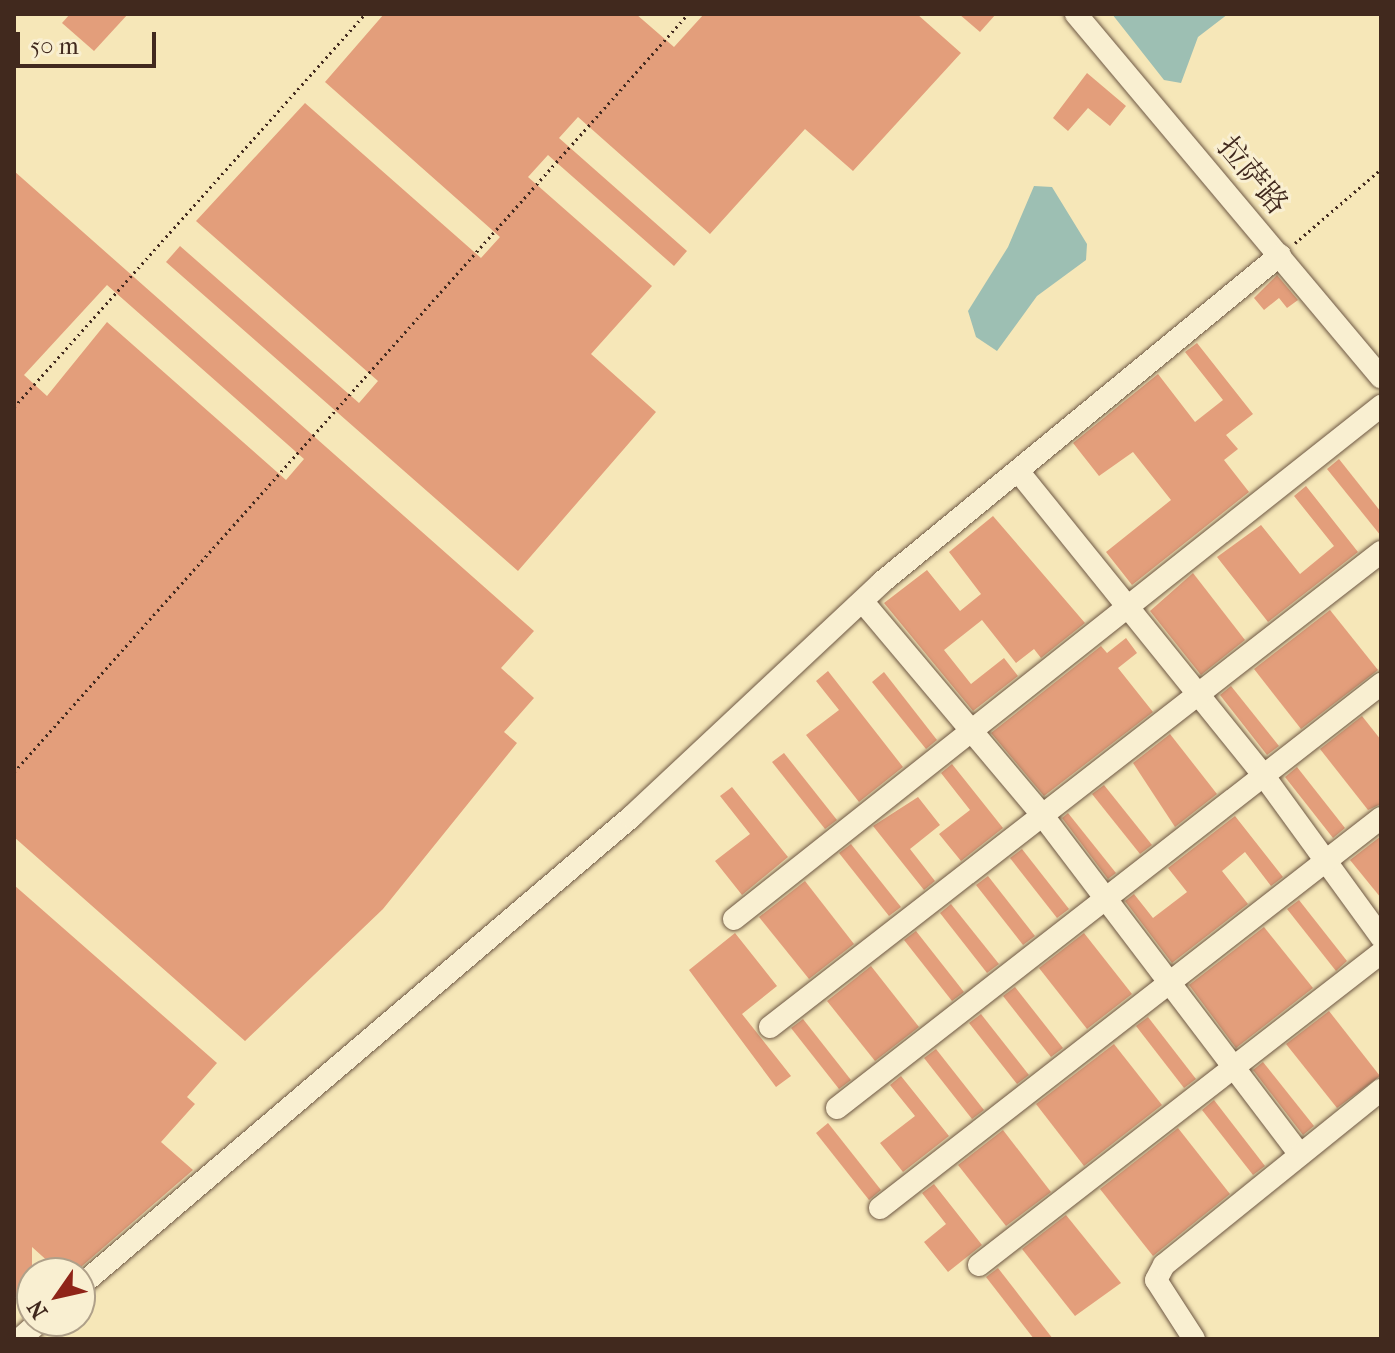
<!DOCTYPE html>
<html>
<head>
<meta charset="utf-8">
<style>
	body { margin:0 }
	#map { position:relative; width:1395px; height:1353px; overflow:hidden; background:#f6e7b8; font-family:"IM FELL French Canon","Noto Serif SC",serif }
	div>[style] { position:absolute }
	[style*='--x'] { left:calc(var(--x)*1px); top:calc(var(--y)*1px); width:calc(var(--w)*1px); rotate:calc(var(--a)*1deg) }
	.water>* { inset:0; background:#9dbfb3 }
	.building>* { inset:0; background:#e39e7b }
	.path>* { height:3px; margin-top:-1.5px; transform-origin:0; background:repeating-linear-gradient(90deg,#41291e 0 2px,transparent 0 6px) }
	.roads { filter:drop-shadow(0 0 2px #6e5844) drop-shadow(0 0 2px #6e5844) }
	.minor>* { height:22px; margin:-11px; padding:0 11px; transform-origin:11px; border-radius:11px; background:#f9efd1 }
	span { translate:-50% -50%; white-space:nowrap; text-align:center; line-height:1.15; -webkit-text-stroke:6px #f9efd1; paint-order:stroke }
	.street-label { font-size:30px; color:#41291e }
	.frame { position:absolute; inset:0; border:16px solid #41291e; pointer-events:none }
	.north { position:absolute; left:16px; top:1257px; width:80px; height:80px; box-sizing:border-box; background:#f9efd1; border:2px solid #afa089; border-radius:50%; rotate:236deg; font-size:22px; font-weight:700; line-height:32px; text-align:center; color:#41291e }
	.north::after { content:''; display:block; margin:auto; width:28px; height:36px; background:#8f2418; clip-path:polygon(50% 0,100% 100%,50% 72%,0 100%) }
	.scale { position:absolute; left:16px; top:32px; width:140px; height:36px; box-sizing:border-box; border:4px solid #41291e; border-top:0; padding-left:10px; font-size:24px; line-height:28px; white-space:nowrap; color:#41291e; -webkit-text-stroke:6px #f9efd1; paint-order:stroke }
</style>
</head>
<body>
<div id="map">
	<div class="water">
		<i style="clip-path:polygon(1112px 14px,1228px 14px,1198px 37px,1181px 83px,1164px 80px)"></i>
		<i style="clip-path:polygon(1034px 186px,1052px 187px,1087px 244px,1086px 260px,1037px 296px,997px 351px,976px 337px,968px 311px,1008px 247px)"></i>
	</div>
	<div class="building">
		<i style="clip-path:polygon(70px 14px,128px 14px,94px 51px,62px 23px)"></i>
		<i style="clip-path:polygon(384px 14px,636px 14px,674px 47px,704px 14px,917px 14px,961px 53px,853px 171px,805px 129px,710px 234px,578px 117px,559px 138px,687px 251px,674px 266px,548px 155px,528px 177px,652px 286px,591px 354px,656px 412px,518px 571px,166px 262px,180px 246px,359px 403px,378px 381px,196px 221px,305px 103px,481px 258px,500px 237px,325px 82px)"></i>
		<i style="clip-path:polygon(959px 14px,996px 14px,980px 32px)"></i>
		<i style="clip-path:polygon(1087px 73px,1126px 106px,1110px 126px,1088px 108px,1068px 131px,1053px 118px)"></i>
		<i style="clip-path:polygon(evenodd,14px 171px,534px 631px,501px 668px,534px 698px,504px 732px,517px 743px,383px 909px,245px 1041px,14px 837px,14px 171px,107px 285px,304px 459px,286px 480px,107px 322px,47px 396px,24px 375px,107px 285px)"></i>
		<i style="clip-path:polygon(1277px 275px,1298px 300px,1287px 308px,1279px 298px,1264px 310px,1254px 298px)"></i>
		<i style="clip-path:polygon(1197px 343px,1253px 414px,1226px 435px,1238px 449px,1224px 460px,1249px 492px,1132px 585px,1106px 552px,1171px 500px,1133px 452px,1099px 476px,1073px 443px,1158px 374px,1195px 422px,1223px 400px,1185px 352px)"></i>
		<i style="clip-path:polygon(1339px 459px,1381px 512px,1381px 536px,1327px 469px)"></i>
		<i style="clip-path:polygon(1306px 486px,1358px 552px,1268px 622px,1217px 557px,1261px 525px,1300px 574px,1334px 546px,1294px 496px)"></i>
		<i style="clip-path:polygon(993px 516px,1085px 623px,1041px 658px,1034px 649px,1016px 663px,982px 620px,944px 650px,971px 684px,1004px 658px,1018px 676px,973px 711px,884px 603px,927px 570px,960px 611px,981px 594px,949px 552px)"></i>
		<i style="clip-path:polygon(1193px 573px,1245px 640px,1201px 675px,1150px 611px)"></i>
		<i style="clip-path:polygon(1330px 610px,1378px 670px,1301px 729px,1254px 669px)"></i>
		<i style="clip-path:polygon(1126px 638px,1137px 653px,1118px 668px,1153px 712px,1044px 796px,991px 733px,1101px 646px,1107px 653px)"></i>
		<i style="clip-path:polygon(828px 671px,903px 767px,859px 802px,806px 735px,839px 710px,816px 681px)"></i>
		<i style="clip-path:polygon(884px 672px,937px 740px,926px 749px,872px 682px)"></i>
		<i style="clip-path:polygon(1231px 686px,1279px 746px,1267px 755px,1220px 695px)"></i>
		<i style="clip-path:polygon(1362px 716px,1381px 740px,1381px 804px,1368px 810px,1320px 749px)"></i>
		<i style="clip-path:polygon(1170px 734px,1217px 794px,1175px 827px,1133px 763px)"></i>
		<i style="clip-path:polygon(784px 753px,837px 820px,825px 829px,772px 762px)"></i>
		<i style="clip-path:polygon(952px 764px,1003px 828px,961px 861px,939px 834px,970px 810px,941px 773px)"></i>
		<i style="clip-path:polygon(1297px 767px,1345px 828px,1333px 838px,1285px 777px)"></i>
		<i style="clip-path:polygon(1104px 785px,1152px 845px,1140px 854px,1092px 794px)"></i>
		<i style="clip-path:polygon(732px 787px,788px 857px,742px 895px,715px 861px,750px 834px,720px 796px)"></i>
		<i style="clip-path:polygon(918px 797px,940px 825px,910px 849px,935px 881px,924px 890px,873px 826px)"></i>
		<i style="clip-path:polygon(1068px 813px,1116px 873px,1108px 879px,1062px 818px)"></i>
		<i style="clip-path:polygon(1235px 816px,1283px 877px,1271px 886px,1245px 852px,1222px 871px,1248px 904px,1172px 963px,1125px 901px,1134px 894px,1153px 918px,1187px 892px,1168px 868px)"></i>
		<i style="clip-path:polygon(1381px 836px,1381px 898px,1350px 860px)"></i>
		<i style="clip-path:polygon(851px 844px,901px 907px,889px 916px,839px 853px)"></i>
		<i style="clip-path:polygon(1022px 849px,1069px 909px,1057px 918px,1010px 858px)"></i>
		<i style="clip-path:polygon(988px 876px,1035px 936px,1023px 945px,976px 885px)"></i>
		<i style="clip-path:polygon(805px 881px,854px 944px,809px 979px,759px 917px)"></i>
		<i style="clip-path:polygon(14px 885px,217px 1063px,187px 1097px,195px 1104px,161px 1142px,193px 1170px,74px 1273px,61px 1273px,32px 1247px,32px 1310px,14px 1294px)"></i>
		<i style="clip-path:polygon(1299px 900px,1347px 961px,1336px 971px,1287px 909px)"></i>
		<i style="clip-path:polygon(951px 904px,999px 964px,987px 973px,940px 913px)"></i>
		<i style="clip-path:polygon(1264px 927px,1313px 988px,1236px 1048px,1189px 985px)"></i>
		<i style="clip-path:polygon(916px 931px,964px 992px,952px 1001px,904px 940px)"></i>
		<i style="clip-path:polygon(735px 933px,777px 986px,742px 1014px,791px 1076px,776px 1087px,689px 970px)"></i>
		<i style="clip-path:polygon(1084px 933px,1132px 994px,1087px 1029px,1039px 968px)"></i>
		<i style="clip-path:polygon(871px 966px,919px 1027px,875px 1061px,827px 1001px)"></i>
		<i style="clip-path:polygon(1015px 987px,1063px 1048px,1051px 1057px,1003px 996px)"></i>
		<i style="clip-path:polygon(1329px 1011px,1380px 1076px,1337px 1108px,1286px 1044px)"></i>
		<i style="clip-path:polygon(981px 1014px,1029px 1075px,1017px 1084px,969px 1023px)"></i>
		<i style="clip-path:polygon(1148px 1017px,1196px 1079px,1184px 1088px,1136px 1026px)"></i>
		<i style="clip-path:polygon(803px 1019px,851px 1080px,839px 1089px,791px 1028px)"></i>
		<i style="clip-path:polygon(1114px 1044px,1162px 1105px,1084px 1166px,1036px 1104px)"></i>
		<i style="clip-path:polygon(936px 1049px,984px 1110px,972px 1119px,924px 1058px)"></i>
		<i style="clip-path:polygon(1263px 1062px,1314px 1126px,1303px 1135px,1253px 1070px)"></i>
		<i style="clip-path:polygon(901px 1076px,949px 1136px,903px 1172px,880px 1143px,915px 1116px,890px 1085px)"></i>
		<i style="clip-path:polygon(1214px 1100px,1265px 1166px,1253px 1175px,1202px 1110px)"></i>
		<i style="clip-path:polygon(828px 1123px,881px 1190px,869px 1200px,816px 1133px)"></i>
		<i style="clip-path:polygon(1178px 1128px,1230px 1194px,1153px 1256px,1100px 1189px)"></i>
		<i style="clip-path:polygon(1003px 1130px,1051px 1192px,1006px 1226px,958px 1165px)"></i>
		<i style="clip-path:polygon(934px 1184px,982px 1245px,948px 1272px,924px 1242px,946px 1224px,922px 1193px)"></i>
		<i style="clip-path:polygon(1066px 1215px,1121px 1283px,1075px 1316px,1022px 1249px)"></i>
		<i style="clip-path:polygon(998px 1268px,1053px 1339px,1034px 1339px,986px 1277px)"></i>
	</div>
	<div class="path">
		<i style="--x:1295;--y:243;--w:113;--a:-40.7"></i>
		<i style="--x:14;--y:407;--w:527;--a:-48.23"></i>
		<i style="--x:14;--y:772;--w:1014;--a:-48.36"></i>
	</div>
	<div class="roads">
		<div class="minor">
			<i style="--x:1076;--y:14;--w:474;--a:50"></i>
			<i style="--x:1018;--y:471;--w:392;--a:51.1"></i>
			<i style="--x:1264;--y:776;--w:199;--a:54"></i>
			<i style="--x:863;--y:602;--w:280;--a:49.9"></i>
			<i style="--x:1043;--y:816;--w:425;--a:52.8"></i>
			<i style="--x:734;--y:919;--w:826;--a:-38.41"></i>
			<i style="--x:770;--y:1027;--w:774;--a:-37.86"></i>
			<i style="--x:837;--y:1108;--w:690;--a:-37.93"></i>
			<i style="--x:880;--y:1208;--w:635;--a:-37.9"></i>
			<i style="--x:979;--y:1265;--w:509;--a:-37.82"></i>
			<i style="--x:80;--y:1286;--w:724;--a:-40.4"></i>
			<i style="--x:631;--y:817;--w:344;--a:-43.1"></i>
			<i style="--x:882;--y:582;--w:515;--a:-39.41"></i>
			<i style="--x:20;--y:1339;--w:27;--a:-42"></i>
			<i style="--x:1194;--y:1339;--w:70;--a:-122.8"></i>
			<i style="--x:1156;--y:1280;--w:17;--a:-62"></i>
			<i style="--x:1164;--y:1265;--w:279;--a:-38.9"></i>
		</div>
	</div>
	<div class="street-label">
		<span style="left:1252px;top:176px;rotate:50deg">拉萨路</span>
	</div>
	<div class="frame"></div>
	<div class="north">N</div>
	<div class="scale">50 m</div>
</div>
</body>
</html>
